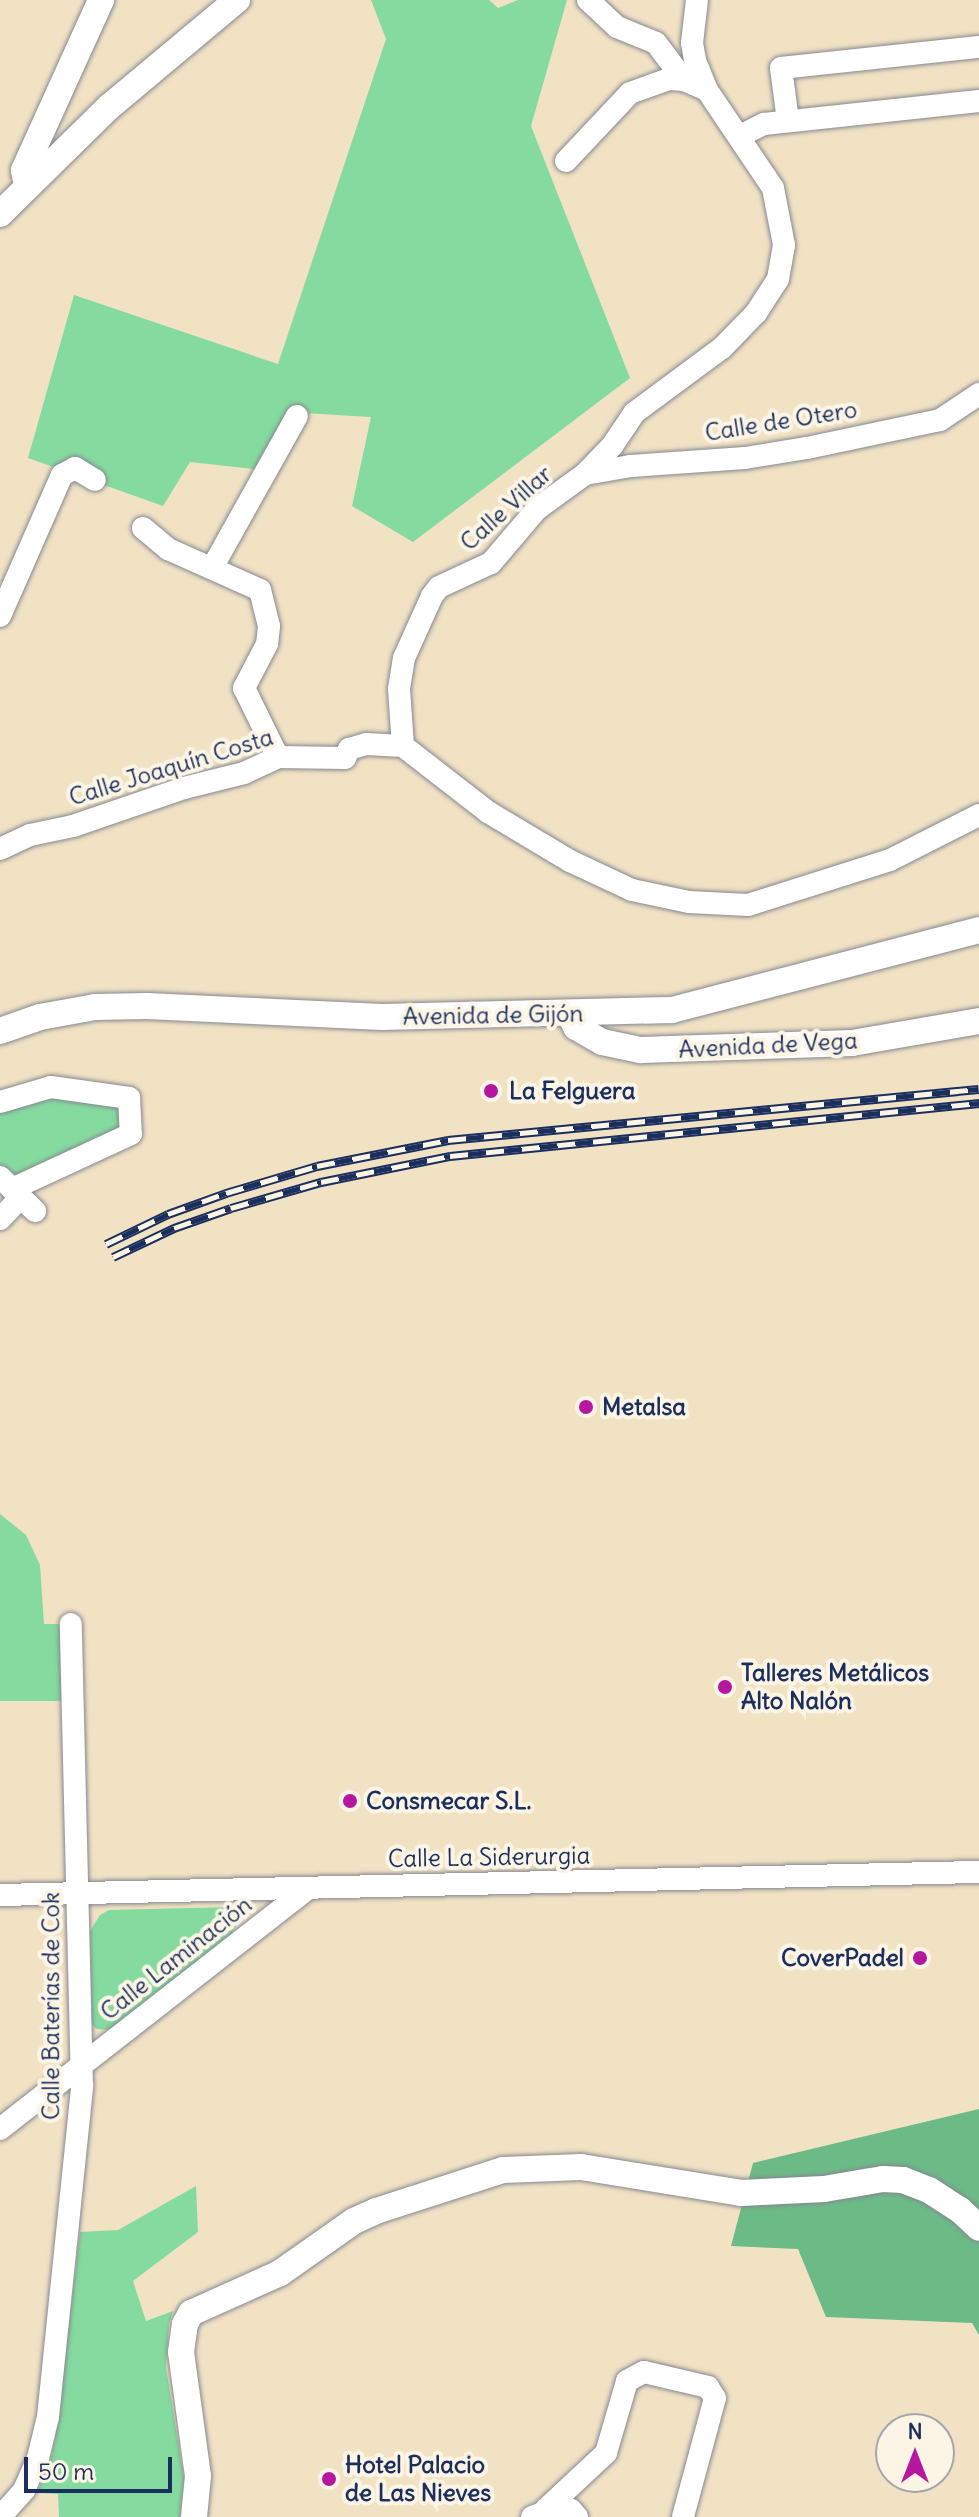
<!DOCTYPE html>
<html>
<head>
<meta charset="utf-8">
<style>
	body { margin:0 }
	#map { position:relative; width:979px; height:2517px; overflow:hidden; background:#f1e2c4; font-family:Delius,sans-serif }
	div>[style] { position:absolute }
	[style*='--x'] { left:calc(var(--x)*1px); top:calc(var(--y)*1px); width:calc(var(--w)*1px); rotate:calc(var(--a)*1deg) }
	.green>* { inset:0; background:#85db9f }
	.forest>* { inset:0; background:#6cbb86 }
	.roads { filter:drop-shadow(0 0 2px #868891) drop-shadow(0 0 2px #868891) }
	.minor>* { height:22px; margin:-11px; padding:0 11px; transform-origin:11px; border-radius:11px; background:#fff }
	.tertiary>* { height:26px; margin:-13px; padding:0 13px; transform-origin:13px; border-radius:13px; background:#fff }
	.rail>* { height:9px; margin-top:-4.5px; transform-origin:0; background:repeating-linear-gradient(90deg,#fcf5e5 0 18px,#1b2f5e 0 36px); box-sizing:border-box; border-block:2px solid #1b2f5e }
	.dots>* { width:22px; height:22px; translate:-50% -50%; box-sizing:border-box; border:4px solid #fcf5e5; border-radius:50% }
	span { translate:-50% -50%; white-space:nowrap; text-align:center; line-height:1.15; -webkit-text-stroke:8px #fcf5e5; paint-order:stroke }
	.street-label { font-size:24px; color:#1b2f5e }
	.poi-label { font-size:24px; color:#1b2f5e; font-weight:700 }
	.left { translate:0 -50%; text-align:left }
	.right { translate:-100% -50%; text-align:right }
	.north { position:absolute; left:875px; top:2413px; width:80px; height:80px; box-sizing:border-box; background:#fcf5e5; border:2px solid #a2a6af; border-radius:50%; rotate:0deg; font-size:22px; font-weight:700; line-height:32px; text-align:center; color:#1b2f5e }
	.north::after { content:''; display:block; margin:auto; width:28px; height:36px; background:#b5179e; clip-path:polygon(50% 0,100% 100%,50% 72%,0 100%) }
	.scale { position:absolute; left:24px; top:2457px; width:148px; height:36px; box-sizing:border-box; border:4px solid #1b2f5e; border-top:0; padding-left:10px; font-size:24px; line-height:28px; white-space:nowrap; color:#1b2f5e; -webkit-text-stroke:6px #fcf5e5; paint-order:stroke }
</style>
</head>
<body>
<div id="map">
	<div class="green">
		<i style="clip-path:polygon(371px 0,489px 0,498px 8px,518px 0,567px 0,531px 126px,630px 378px,413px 542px,352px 506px,371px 417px,286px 412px,263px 470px,190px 462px,163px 506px,28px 458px,74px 295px,278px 364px,386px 39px)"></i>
		<i style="clip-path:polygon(52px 1091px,122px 1102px,125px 1131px,15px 1179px,0 1165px,0 1107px)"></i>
		<i style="clip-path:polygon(0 1514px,26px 1535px,40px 1565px,44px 1624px,71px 1624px,73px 1701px,0 1701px)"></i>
		<i style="clip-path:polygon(230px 1907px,239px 1919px,232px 1933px,111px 2030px,97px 2029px,91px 2024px,90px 1931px,100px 1915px,109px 1910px)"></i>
		<i style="clip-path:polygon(196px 2186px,198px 2232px,133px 2281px,146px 2321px,173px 2311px,169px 2324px,166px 2367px,184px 2479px,180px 2517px,59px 2517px,58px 2494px,36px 2493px,48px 2471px,55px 2439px,80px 2232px,118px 2230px)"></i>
	</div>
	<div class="forest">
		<i style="clip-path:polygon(979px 2109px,979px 2335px,972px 2323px,826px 2317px,798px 2249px,731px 2246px,753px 2163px)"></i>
	</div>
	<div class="roads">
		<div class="minor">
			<i style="--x:588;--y:0;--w:40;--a:43"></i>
			<i style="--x:617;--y:27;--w:42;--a:22.3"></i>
			<i style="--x:656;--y:43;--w:46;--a:52.9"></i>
			<i style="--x:788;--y:121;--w:53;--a:-97.5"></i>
			<i style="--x:781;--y:68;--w:199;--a:-6.1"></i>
			<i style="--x:740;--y:136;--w:27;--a:-27"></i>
			<i style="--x:764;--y:124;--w:216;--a:-6.1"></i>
			<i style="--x:566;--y:161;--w:93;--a:-46.7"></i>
			<i style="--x:630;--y:93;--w:41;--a:-19.7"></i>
			<i style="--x:669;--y:79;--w:15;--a:4"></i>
			<i style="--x:684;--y:80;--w:25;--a:23"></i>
			<i style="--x:585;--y:474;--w:47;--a:-9.9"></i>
			<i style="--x:631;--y:466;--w:114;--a:-4"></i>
			<i style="--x:745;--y:458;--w:63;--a:-9.2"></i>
			<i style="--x:807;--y:448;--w:136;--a:-11.9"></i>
			<i style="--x:940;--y:420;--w:47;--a:-33.7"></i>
			<i style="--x:143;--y:528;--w:33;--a:40"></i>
			<i style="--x:168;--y:549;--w:101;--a:24"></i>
			<i style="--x:260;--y:590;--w:37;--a:76"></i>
			<i style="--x:269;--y:626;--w:18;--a:96"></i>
			<i style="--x:267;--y:644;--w:50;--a:117.6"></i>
			<i style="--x:244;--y:688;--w:77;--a:63.8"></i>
			<i style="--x:212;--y:568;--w:174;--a:-60.8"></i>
			<i style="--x:0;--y:616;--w:154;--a:-66.3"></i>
			<i style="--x:62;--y:475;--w:15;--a:-28"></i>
			<i style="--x:75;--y:468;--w:23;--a:31"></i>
			<i style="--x:403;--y:746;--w:57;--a:-94"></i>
			<i style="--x:399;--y:689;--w:31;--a:-81"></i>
			<i style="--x:404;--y:658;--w:68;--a:-65.7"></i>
			<i style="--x:432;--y:596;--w:11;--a:-52"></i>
			<i style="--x:439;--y:587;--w:57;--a:-24.8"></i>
			<i style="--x:491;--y:563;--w:71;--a:-49.6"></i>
			<i style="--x:537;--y:509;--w:59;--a:-36.1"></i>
			<i style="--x:585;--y:474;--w:39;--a:-46"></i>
			<i style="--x:612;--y:446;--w:40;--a:-56"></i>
			<i style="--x:634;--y:413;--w:109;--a:-36.5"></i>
			<i style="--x:722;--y:348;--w:49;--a:-45.8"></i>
			<i style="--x:756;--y:313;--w:40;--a:-57.1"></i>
			<i style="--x:778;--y:279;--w:35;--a:-80"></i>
			<i style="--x:784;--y:245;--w:58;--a:-100.9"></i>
			<i style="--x:773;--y:188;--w:118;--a:-124"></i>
			<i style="--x:707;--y:90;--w:32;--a:-112"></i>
			<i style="--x:695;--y:60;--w:17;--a:-100"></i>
			<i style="--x:692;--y:43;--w:43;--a:-83.4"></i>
			<i style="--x:403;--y:746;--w:108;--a:37.8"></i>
			<i style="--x:488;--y:812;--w:96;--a:30.9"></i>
			<i style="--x:570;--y:861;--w:68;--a:25.1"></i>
			<i style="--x:632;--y:890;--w:58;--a:11.9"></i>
			<i style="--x:689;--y:902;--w:59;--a:2.9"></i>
			<i style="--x:748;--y:905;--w:149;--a:-17.6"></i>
			<i style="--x:890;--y:860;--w:100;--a:-26.8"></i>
			<i style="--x:0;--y:849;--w:33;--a:-25"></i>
			<i style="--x:30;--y:835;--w:44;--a:-11.8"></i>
			<i style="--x:73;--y:826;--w:117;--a:-18.9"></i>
			<i style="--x:184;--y:788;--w:62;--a:-14"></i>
			<i style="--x:244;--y:773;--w:38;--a:-25"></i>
			<i style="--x:278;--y:757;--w:67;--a:0.9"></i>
			<i style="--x:345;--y:758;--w:10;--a:-66"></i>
			<i style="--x:349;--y:749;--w:18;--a:-16"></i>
			<i style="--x:366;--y:744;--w:37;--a:3"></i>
			<i style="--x:0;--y:1102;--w:53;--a:-16.4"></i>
			<i style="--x:51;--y:1087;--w:79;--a:8"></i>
			<i style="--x:129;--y:1098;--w:36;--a:87"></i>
			<i style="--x:131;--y:1134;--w:131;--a:155.2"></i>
			<i style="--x:0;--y:1177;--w:49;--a:44.2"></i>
			<i style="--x:0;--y:1219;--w:30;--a:-46"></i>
			<i style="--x:0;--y:1895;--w:979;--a:-1.35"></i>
			<i style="--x:0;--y:2129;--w:391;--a:-38"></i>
			<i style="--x:546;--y:2509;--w:82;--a:-43"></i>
			<i style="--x:606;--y:2453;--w:75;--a:-73.7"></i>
			<i style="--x:627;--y:2381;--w:19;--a:-28"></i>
			<i style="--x:644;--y:2372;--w:66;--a:13.2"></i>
			<i style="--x:708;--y:2387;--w:13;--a:58"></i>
			<i style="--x:715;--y:2398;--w:123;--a:105.1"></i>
			<i style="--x:0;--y:2517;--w:36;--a:-48"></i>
			<i style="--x:24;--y:2490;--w:35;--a:-66"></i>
			<i style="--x:38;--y:2458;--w:42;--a:-76.3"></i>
			<i style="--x:48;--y:2417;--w:333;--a:-84.1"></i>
			<i style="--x:82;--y:2086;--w:462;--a:-91.4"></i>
			<i style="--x:532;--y:2517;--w:28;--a:-21"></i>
			<i style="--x:558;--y:2507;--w:13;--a:13"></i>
			<i style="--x:571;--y:2510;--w:9;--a:49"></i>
		</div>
		<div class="tertiary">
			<i style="--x:27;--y:186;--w:16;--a:-101"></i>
			<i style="--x:24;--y:170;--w:187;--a:-65.6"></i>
			<i style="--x:0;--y:214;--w:153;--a:-44.5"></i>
			<i style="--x:109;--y:107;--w:167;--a:-39.9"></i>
			<i style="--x:569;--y:1013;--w:16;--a:63"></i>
			<i style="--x:576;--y:1027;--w:30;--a:30"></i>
			<i style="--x:602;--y:1042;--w:40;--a:12"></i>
			<i style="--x:641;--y:1050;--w:211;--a:-1.9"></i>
			<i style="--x:852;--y:1043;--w:129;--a:-9.8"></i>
			<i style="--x:0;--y:1031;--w:42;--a:-19.3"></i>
			<i style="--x:40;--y:1017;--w:56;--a:-10.3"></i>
			<i style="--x:95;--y:1007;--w:52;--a:-1.1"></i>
			<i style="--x:147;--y:1006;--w:235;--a:2.7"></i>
			<i style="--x:382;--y:1017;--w:290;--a:-1.4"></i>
			<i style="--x:672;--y:1010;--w:317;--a:-14.6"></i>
			<i style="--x:194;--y:2517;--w:41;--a:-84.4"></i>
			<i style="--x:198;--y:2476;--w:125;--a:-97.8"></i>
			<i style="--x:181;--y:2352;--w:28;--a:-82"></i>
			<i style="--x:185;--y:2324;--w:13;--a:-61"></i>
			<i style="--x:191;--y:2313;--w:98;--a:-24.2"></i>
			<i style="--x:280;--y:2273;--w:90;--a:-35.1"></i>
			<i style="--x:354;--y:2221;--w:24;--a:-24"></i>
			<i style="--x:376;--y:2211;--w:133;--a:-17.9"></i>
			<i style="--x:503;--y:2170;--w:78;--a:-2.2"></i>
			<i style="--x:581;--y:2167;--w:162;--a:9.2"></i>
			<i style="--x:741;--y:2193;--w:83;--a:-2.8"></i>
			<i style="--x:824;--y:2189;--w:60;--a:-9.6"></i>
			<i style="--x:883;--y:2179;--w:20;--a:3"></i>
			<i style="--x:903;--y:2180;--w:28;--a:21"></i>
			<i style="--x:929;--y:2190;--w:37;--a:33"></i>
			<i style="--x:960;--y:2210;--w:26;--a:43"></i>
		</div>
	</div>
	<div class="rail">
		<i style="--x:106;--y:1244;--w:69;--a:-25.8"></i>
		<i style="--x:168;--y:1214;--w:62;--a:-19.9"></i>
		<i style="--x:226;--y:1193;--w:95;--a:-16.5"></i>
		<i style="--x:317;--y:1166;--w:134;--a:-11.2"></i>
		<i style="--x:448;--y:1140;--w:533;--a:-5.49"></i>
		<i style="--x:113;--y:1257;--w:68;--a:-25.4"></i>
		<i style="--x:174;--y:1228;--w:60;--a:-19.3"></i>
		<i style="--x:231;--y:1208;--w:94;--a:-16.1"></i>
		<i style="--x:321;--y:1182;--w:132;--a:-11.4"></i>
		<i style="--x:450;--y:1156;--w:532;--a:-5.72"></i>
	</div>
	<div class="dots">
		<i style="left:491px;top:1091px;background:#b5179e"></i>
		<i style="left:586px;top:1407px;background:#b5179e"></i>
		<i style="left:725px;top:1687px;background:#b5179e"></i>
		<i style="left:350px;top:1801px;background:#b5179e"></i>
		<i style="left:920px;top:1958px;background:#b5179e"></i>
		<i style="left:329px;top:2479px;background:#b5179e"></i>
	</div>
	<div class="street-label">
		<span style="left:781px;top:421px;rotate:-9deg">Calle de Otero</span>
		<span style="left:506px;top:508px;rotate:-42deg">Calle Villar</span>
		<span style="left:171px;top:767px;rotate:-17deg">Calle Joaquín Costa</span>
		<span style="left:493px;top:1015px;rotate:-1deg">Avenida de Gijón</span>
		<span style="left:768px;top:1045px;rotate:-3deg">Avenida de Vega</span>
		<span style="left:489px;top:1857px;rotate:-1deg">Calle La Siderurgia</span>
		<span style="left:176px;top:1958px;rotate:-38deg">Calle Laminación</span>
		<span style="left:51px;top:2006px;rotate:-90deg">Calle Baterías de Cok</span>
	</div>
	<div class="poi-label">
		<span class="left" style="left:509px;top:1091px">La Felguera</span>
		<span class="left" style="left:602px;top:1407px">Metalsa</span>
		<span class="left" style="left:741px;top:1687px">Talleres Metálicos<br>Alto Nalón</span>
		<span class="left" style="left:366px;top:1801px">Consmecar S.L.</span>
		<span class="right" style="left:904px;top:1958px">CoverPadel</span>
		<span class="left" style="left:345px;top:2479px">Hotel Palacio<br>de Las Nieves</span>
	</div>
	<div class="north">N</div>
	<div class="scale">50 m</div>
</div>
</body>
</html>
